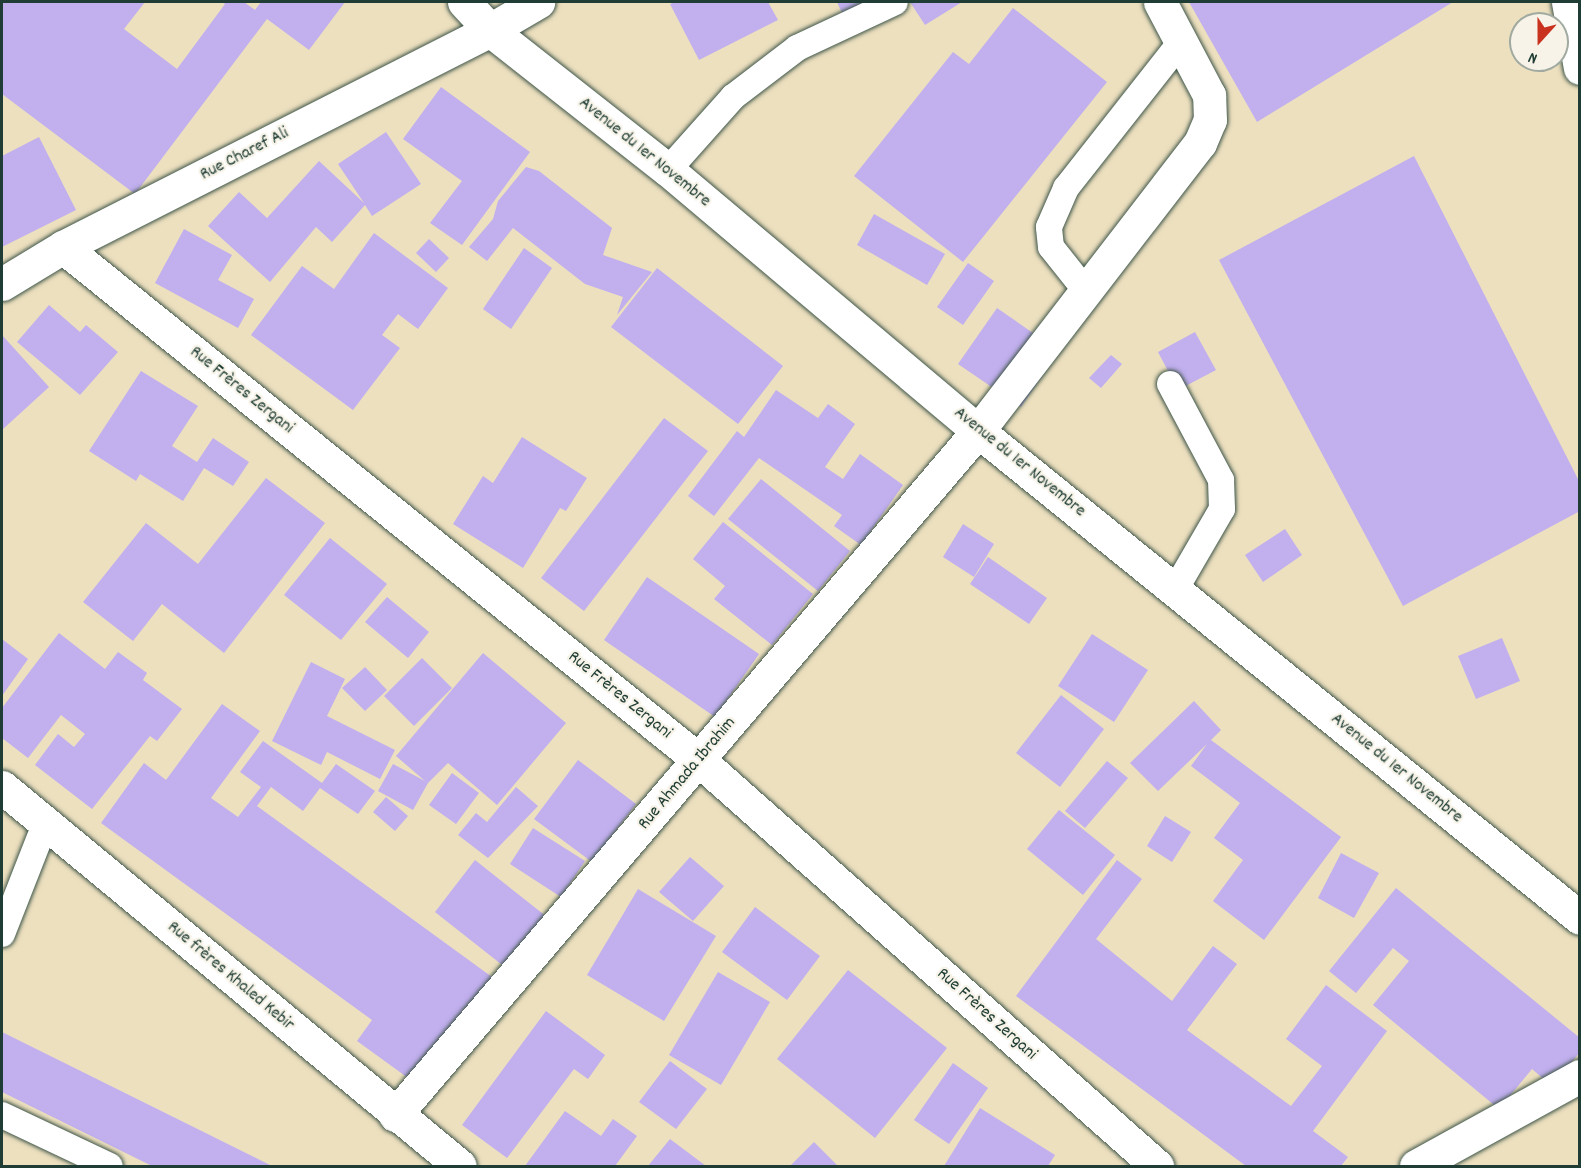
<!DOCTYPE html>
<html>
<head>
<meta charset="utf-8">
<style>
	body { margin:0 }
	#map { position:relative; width:1581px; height:1168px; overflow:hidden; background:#ede0bf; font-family:Dekko,sans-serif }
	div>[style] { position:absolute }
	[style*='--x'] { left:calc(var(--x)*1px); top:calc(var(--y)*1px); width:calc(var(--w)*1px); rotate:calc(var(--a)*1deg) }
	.building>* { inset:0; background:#c1afee }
	.roads { filter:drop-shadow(0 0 2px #3e5549) drop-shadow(0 0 2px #3e5549) }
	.service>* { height:26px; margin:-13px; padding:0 13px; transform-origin:13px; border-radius:13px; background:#fff }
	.minor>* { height:33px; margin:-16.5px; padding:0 16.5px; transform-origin:16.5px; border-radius:16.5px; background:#fff }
	.secondary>* { height:33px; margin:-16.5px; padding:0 16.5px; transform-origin:16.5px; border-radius:16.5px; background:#fff }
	span { translate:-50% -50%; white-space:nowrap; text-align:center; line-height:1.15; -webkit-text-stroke:4.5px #f7f3e8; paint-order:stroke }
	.street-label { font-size:18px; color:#1f3d34 }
	.frame { position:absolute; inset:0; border:3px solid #1f3d34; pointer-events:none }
	.north { position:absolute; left:1509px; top:12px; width:60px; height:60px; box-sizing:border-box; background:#f7f3e8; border:2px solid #a1aaa0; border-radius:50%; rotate:201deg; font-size:16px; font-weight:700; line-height:24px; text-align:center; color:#1f3d34 }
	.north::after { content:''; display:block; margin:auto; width:21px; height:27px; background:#c8321e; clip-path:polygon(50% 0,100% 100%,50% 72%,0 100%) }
</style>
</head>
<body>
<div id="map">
	<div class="building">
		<i style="clip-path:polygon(2px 2px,145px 2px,124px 29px,177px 69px,225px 4px,222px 2px,244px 2px,255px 10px,261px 2px,345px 2px,309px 50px,267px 19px,135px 194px,2px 94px)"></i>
		<i style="clip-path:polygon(676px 2px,768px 2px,778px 20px,699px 60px,670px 4px)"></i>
		<i style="clip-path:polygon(837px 2px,870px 2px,842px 13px)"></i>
		<i style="clip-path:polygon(910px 2px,962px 2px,925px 25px)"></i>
		<i style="clip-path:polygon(1189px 2px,1453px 2px,1257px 122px)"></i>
		<i style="clip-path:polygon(1013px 8px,1107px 82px,963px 262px,854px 176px,953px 52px,969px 64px)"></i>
		<i style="clip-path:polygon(441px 87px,530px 152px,462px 245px,430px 223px,462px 181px,403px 139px)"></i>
		<i style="clip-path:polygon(386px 132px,421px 184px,372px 216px,365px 205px,332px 242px,316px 227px,270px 282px,208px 226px,239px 192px,267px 218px,319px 161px,364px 203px,338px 164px)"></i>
		<i style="clip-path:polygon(39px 137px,76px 210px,2px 247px,2px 156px)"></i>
		<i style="clip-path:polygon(1414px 156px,1580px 483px,1580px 511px,1403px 606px,1219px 260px)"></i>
		<i style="clip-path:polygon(526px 167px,539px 171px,612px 228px,603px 255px,652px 272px,617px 315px,623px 297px,585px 284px,513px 228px,487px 261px,469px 247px,493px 219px,498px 201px)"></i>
		<i style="clip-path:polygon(874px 214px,945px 254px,927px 285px,857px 245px)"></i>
		<i style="clip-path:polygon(184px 229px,232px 255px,218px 280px,254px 299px,238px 328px,155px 283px)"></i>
		<i style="clip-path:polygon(374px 233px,448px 288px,418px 329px,398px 314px,382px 335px,400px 348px,353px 410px,251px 335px,302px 266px,334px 289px)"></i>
		<i style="clip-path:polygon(429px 239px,449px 258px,436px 272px,416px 253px)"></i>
		<i style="clip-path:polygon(524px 248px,552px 268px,511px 329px,483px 309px)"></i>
		<i style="clip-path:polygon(968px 263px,994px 281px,963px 325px,937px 307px)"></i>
		<i style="clip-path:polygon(657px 268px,783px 366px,738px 424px,611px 327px)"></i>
		<i style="clip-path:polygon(49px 305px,80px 332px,86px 325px,118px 352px,80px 395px,17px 342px)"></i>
		<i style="clip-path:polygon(997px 308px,1059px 351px,1021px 407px,958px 364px)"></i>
		<i style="clip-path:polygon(1195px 332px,1216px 370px,1178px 390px,1158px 352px)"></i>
		<i style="clip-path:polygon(2px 335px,49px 387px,2px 430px)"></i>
		<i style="clip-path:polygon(1111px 355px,1122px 364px,1101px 388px,1089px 378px)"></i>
		<i style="clip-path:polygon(141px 371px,198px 406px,172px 446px,197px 462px,213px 438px,249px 462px,233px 486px,204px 468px,183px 501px,140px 474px,136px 481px,89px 451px)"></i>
		<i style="clip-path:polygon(776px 390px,818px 418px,828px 404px,855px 424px,825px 467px,843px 479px,860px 454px,903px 485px,861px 545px,834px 526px,842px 515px,759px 458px,714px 516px,688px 496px,737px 431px,744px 437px)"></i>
		<i style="clip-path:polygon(664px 418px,708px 451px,584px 611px,541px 578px)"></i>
		<i style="clip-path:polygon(522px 437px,587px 478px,566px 511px,560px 508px,523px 568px,453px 524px,483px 476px,493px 483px)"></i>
		<i style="clip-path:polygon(266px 478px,325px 523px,224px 653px,162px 604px,133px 641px,83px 602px,146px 523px,198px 564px)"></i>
		<i style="clip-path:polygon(761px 479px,850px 551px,818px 591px,728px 519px)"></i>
		<i style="clip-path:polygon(723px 522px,813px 594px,772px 645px,714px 599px,725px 586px,693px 559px)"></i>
		<i style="clip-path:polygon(963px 524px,994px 544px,974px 577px,943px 557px)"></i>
		<i style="clip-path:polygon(1285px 529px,1302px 555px,1263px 582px,1245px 555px)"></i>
		<i style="clip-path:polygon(330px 538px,387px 584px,341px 640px,284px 595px)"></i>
		<i style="clip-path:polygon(988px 557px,1047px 598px,1029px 624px,970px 584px)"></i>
		<i style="clip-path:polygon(647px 577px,759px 654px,715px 717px,604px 640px)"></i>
		<i style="clip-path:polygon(387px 597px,429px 632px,408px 658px,365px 622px)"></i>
		<i style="clip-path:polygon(59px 633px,105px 669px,118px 652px,147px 673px,143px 680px,182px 709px,157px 741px,150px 736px,92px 809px,35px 765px,58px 734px,74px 747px,85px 734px,61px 715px,28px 758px,2px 738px,2px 708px)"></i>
		<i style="clip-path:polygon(1092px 634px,1148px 670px,1114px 722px,1058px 686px)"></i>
		<i style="clip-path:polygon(1502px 638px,1520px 681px,1476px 699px,1458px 656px)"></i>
		<i style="clip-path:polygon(2px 639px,28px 659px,2px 696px)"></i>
		<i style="clip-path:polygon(483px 653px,566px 723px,497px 805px,448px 763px,428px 783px,413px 810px,378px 791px,393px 764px,425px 781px,396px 756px)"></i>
		<i style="clip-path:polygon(422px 658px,452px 688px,414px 726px,384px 696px)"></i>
		<i style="clip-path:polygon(311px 662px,345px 679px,327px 716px,395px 750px,380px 779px,327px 752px,321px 765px,272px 741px)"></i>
		<i style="clip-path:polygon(365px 667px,387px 690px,365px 711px,342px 688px)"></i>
		<i style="clip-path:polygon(1061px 695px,1104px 729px,1060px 787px,1016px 753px)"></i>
		<i style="clip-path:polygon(1194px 701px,1221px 730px,1211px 740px,1341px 837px,1264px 940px,1213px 901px,1243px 860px,1214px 838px,1240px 803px,1191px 766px,1207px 744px,1158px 791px,1130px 763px)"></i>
		<i style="clip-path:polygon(222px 704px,260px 731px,211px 798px,238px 817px,261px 787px,240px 772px,263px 741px,322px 783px,336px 764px,375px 791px,358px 814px,320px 788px,303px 811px,271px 787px,257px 806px,492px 977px,415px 1083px,357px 1041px,372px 1020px,101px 823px,144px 763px,166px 780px)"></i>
		<i style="clip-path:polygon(578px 760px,636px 804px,592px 862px,534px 819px)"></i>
		<i style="clip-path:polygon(1107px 761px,1128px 778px,1085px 828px,1065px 811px)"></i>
		<i style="clip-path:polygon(452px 773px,479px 793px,456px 824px,429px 805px)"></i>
		<i style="clip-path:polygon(516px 787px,538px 806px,488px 858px,458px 835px,476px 813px,487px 822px)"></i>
		<i style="clip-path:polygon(386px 797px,408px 816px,395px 831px,373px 812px)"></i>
		<i style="clip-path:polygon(1059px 810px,1115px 855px,1083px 895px,1027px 849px)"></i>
		<i style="clip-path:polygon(1165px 816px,1191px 832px,1172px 862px,1147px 846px)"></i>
		<i style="clip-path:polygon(533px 828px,585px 861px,561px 897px,510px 864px)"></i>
		<i style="clip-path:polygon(1341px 853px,1379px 873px,1354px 918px,1318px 898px)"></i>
		<i style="clip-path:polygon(690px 857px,724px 886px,693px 921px,659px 892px)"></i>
		<i style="clip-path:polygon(475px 860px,547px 917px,506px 968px,435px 912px)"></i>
		<i style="clip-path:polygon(1117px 860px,1142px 879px,1096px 939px,1172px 1001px,1213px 946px,1237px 964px,1187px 1030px,1291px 1106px,1322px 1066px,1286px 1039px,1326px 985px,1387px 1031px,1313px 1131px,1348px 1157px,1341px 1166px,1246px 1166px,1016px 996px)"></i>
		<i style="clip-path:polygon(1396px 888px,1580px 1038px,1580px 1052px,1552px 1086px,1532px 1069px,1499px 1109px,1373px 1005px,1409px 961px,1393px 948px,1356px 993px,1329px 971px)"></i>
		<i style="clip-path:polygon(638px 889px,716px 936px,664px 1021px,587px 975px)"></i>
		<i style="clip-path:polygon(755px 907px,820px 956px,787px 1000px,722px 952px)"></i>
		<i style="clip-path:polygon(848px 970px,947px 1048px,875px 1138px,777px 1059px)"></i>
		<i style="clip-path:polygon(718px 972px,770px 1002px,721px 1085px,669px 1055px)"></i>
		<i style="clip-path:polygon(546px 1011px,605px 1055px,588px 1079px,574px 1069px,507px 1158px,462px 1125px)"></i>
		<i style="clip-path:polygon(2px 1032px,272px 1166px,152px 1166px,2px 1092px)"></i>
		<i style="clip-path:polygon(670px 1061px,707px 1089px,676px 1129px,639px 1102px)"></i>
		<i style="clip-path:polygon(953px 1063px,988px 1088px,949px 1144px,914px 1120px)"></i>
		<i style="clip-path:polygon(980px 1108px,1055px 1155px,1048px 1166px,944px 1166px)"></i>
		<i style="clip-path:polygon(565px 1111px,601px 1136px,613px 1119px,637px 1136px,615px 1166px,525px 1166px)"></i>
		<i style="clip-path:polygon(670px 1139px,706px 1166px,648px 1166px)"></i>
		<i style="clip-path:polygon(814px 1142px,838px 1166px,790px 1166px)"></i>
	</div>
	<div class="roads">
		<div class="service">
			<i style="--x:668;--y:170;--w:98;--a:-48.3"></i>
			<i style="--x:733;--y:97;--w:81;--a:-37.4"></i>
			<i style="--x:797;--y:48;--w:108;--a:-25.1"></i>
			<i style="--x:1086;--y:291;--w:56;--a:-128.5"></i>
			<i style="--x:1051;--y:247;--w:20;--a:-96"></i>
			<i style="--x:1049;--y:227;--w:43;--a:-66.4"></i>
			<i style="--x:1066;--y:188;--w:186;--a:-51.8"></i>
			<i style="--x:1170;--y:384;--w:109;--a:62"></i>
			<i style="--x:1221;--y:480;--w:29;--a:88"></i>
			<i style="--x:1222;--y:509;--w:94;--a:120.1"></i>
			<i style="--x:2;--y:934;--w:118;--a:-68.6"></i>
			<i style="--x:2;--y:1115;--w:119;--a:25.3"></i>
		</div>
		<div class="minor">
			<i style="--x:1568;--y:2;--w:67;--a:79.7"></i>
			<i style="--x:63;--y:247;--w:819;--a:38.9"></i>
			<i style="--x:700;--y:761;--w:611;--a:41.55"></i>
			<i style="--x:2;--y:284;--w:71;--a:-31.2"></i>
			<i style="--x:63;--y:247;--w:479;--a:-26.9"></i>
			<i style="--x:490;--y:30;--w:56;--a:-30.3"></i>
			<i style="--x:2;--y:787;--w:594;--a:39.61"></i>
			<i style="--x:395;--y:1115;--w:899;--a:-49.56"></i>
			<i style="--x:978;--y:431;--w:364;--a:-52.4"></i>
			<i style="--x:1200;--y:143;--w:25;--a:-67"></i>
			<i style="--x:1210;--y:120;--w:25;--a:-92"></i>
			<i style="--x:1209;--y:95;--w:105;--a:-117.8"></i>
		</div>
		<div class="secondary">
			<i style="--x:464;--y:2;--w:38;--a:47"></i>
			<i style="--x:490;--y:30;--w:226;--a:38.2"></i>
			<i style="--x:668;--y:170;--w:405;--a:40.1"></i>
			<i style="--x:978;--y:431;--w:774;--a:38.97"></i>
			<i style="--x:1416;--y:1166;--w:187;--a:-28.8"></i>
		</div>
	</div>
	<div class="street-label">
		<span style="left:644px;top:153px;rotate:39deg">Avenue du 1er Novembre</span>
		<span style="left:245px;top:155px;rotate:-27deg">Rue Charef Ali</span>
		<span style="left:241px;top:391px;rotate:39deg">Rue Frères Zergani</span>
		<span style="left:1019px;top:463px;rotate:39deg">Avenue du 1er Novembre</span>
		<span style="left:619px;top:696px;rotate:39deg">Rue Frères Zergani</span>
		<span style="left:1396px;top:769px;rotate:39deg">Avenue du 1er Novembre</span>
		<span style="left:688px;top:774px;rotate:-50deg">Rue Ahmada Ibrahim</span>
		<span style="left:230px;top:977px;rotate:40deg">Rue frères Khaled Kebir</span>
		<span style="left:986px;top:1015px;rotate:42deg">Rue Frères Zergani</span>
	</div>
	<div class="frame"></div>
	<div class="north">N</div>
</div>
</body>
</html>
